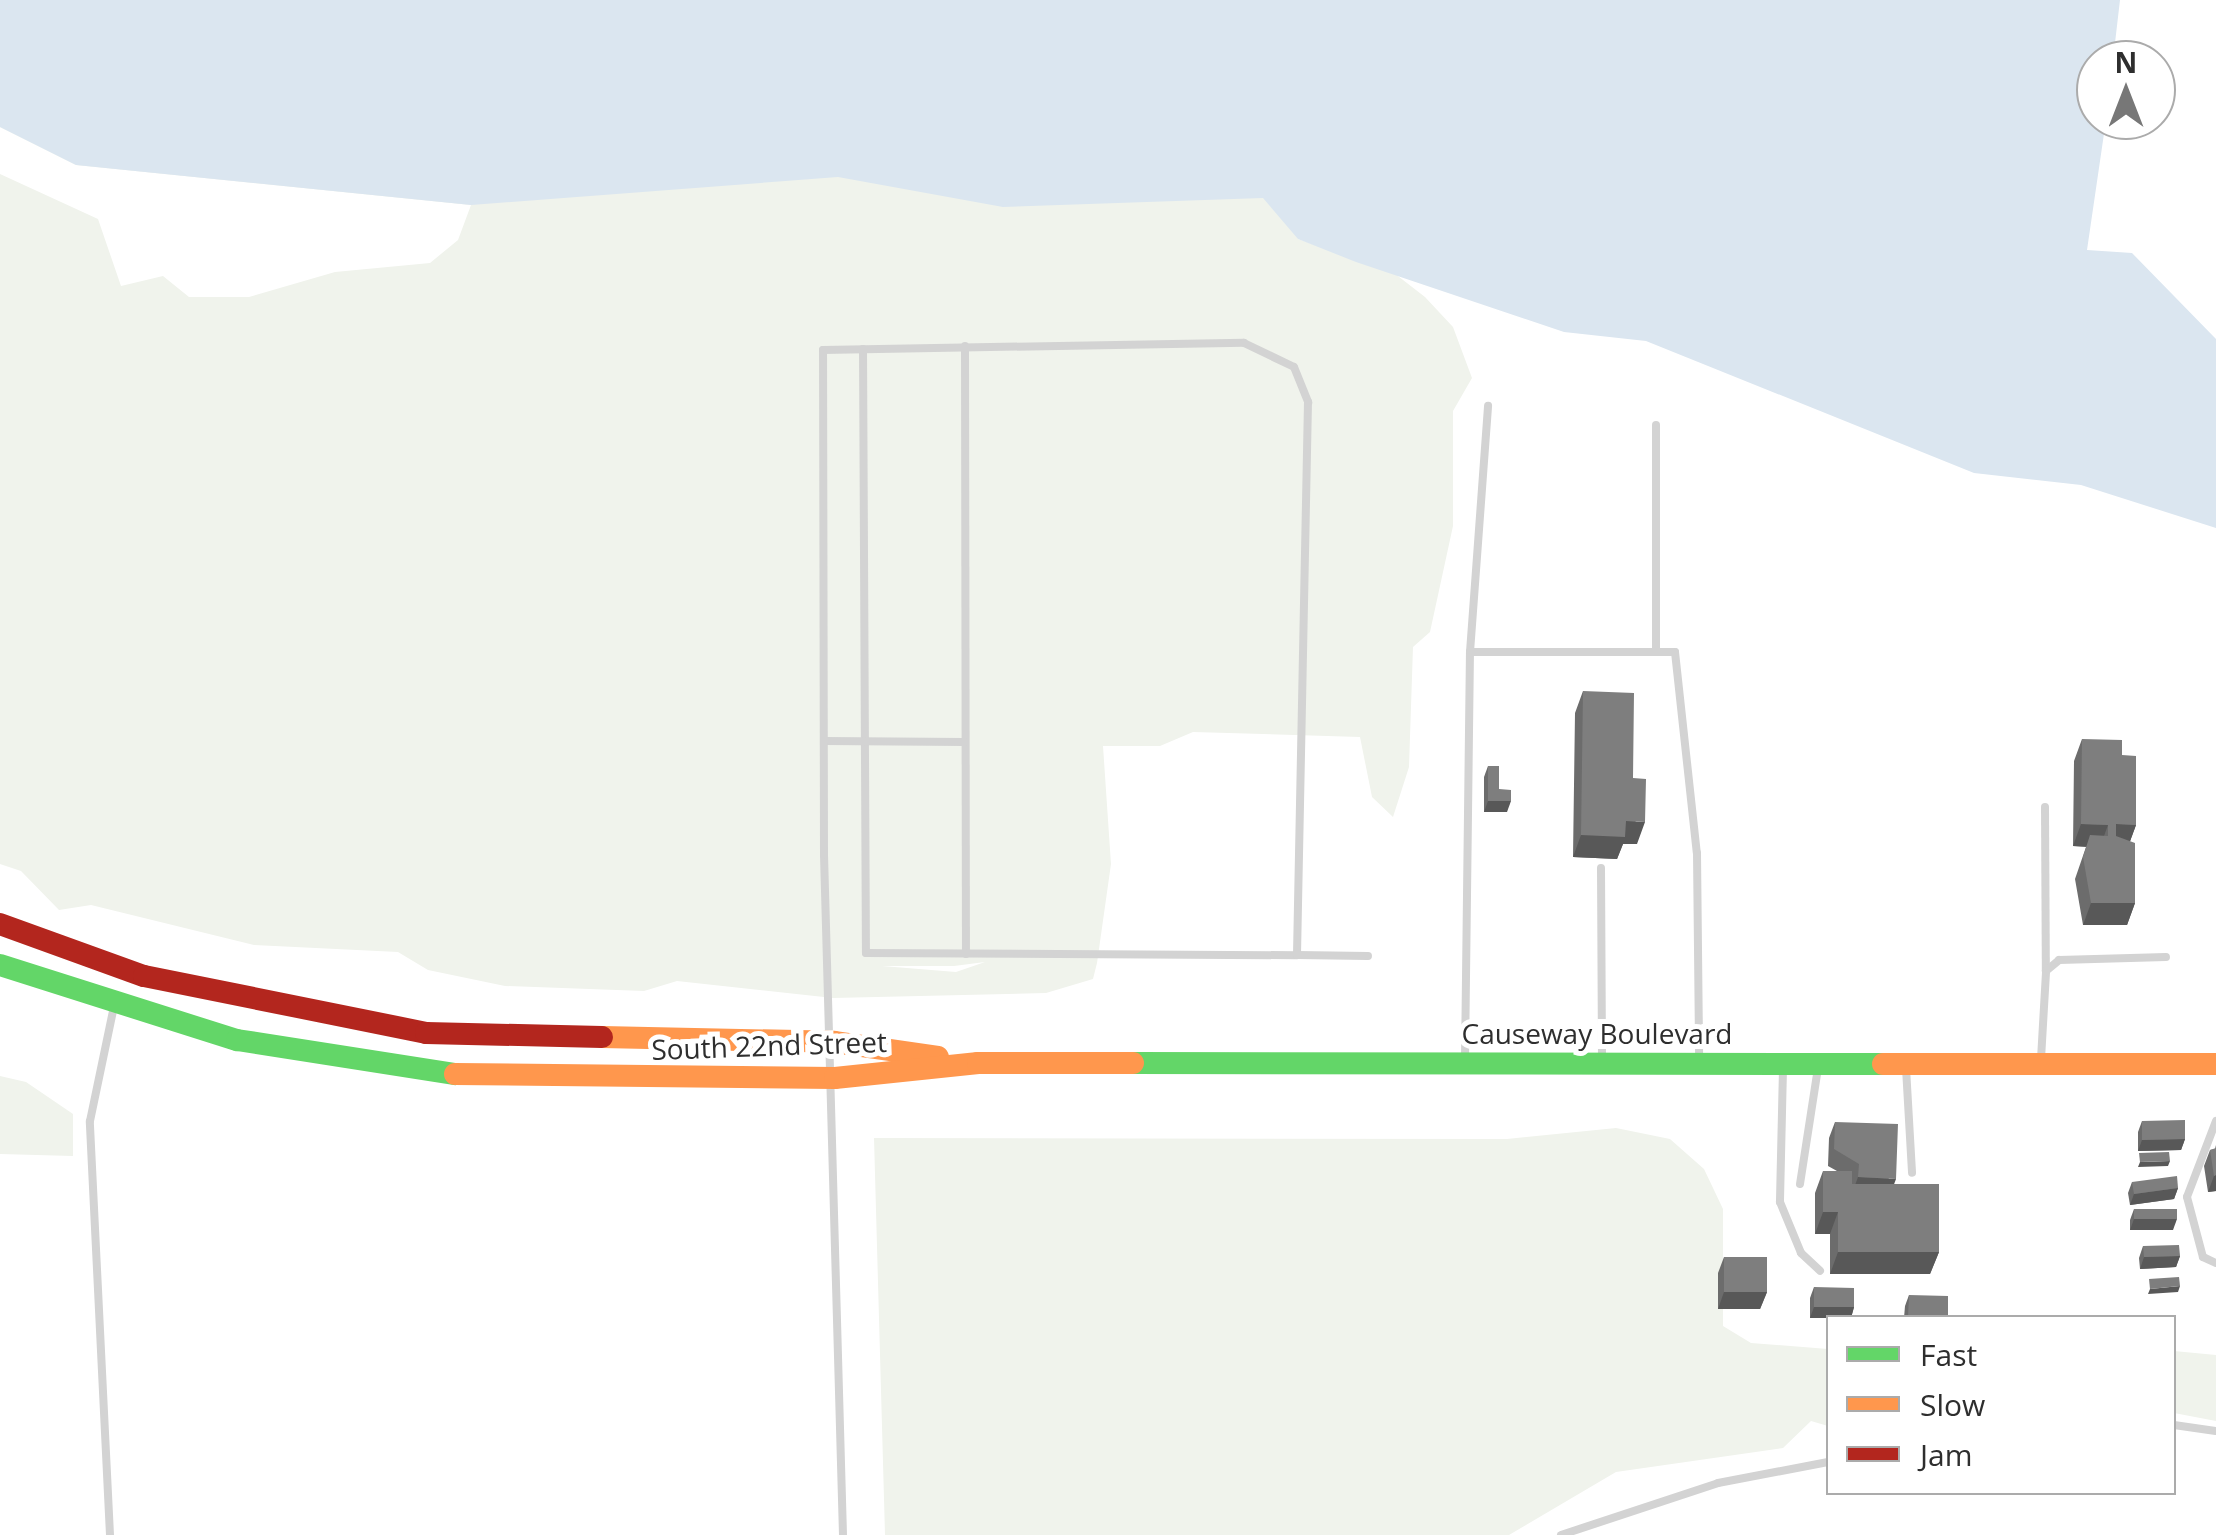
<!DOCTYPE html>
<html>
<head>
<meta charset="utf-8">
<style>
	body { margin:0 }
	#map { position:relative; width:2216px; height:1535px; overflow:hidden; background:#fff; font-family:"Open Sans",sans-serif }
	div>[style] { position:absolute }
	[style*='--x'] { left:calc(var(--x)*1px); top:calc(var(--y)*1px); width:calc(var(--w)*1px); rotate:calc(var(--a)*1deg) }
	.green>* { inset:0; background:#f0f3ec }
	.water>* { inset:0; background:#dbe6f0 }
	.lane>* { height:8px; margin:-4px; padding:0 4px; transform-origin:4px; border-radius:4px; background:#d3d3d3 }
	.fast>* { height:22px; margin:-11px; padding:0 11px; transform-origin:11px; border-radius:11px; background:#63d668 }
	.slow>* { height:22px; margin:-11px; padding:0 11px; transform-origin:11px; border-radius:11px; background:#ff974d }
	.jam>* { height:22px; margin:-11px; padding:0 11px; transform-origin:11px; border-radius:11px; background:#b3261e }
	.wall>* { inset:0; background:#6c6c6c }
	.shaded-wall>* { inset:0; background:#585858 }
	.building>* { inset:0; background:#7e7e7e }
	span { translate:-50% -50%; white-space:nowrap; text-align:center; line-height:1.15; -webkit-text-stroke:10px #fff; paint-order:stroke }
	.street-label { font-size:28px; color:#2e2e2e }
	.legend { position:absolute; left:1826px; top:1315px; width:350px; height:180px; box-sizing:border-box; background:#fff; border:2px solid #ababab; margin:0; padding:12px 18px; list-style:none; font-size:30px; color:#2e2e2e }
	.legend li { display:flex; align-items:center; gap:20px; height:50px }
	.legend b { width:50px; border:2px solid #ababab }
	.north { position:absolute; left:2076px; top:40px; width:100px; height:100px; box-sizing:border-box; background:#fff; border:2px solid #ababab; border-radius:50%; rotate:0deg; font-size:28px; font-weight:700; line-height:40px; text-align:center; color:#2e2e2e }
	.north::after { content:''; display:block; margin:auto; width:35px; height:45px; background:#777; clip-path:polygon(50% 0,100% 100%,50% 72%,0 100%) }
</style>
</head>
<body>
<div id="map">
	<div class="green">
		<i style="clip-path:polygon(evenodd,0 0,1263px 0,1298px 239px,1394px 273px,1425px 297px,1453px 327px,1472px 378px,1453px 411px,1453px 526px,1430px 632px,1413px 647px,1409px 767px,1393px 817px,1372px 797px,1360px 737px,1193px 732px,1160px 746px,1103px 746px,1111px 864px,1097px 963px,1093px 979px,1046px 993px,833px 998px,677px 981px,644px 991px,505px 986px,428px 970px,398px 952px,254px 945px,91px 905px,59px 910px,21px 871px,0 864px,0 174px,98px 219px,121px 286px,163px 276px,189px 297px,249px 297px,335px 272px,430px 263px,458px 240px,471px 205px,76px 165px,0 127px,0 0,985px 962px,956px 972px,882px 966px,954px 966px,985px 962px)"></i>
		<i style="clip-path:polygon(0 1076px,26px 1082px,73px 1114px,73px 1156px,0 1154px)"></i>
		<i style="clip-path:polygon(1616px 1128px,1670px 1139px,1704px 1169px,1723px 1209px,1723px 1326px,1751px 1343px,1828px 1349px,1828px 1426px,1811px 1421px,1783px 1448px,1616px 1472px,1509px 1535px,885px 1535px,874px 1138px,1507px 1139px)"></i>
		<i style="clip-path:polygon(2174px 1351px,2216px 1355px,2216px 1421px,2174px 1413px)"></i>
	</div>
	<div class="water">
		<i style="clip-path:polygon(0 0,2120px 0,2113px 60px,2096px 60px,2096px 120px,2106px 120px,2087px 250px,2132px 253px,2216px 339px,2216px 528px,2081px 485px,1974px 473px,1646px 341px,1564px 332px,1356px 262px,1298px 239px,1263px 198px,1003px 207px,838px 177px,471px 205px,76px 165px,0 127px)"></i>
	</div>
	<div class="lane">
		<i style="--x:965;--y:346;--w:608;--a:89.91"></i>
		<i style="--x:863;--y:349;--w:604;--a:89.72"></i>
		<i style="--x:866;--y:953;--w:431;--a:0.3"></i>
		<i style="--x:1656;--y:425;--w:227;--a:90"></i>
		<i style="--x:1470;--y:652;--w:247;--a:-85.8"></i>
		<i style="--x:825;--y:741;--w:139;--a:0.4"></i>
		<i style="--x:2045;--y:807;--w:164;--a:89.7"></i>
		<i style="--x:1601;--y:868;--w:191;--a:89.7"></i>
		<i style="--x:1465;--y:1059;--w:407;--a:-89.3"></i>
		<i style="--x:1470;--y:652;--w:205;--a:0"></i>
		<i style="--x:1675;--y:652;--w:202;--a:83.8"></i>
		<i style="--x:1697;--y:853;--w:207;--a:89.4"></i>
		<i style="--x:2041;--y:1059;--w:88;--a:-86.7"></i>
		<i style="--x:2046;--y:971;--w:17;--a:-40"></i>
		<i style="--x:2059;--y:960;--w:107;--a:-1.6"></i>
		<i style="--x:1783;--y:1068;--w:134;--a:91.3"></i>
		<i style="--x:1780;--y:1202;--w:55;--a:67.6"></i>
		<i style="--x:1801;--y:1253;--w:26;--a:43"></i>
		<i style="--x:1906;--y:1068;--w:105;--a:86.7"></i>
		<i style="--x:2216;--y:1121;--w:81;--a:110.9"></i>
		<i style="--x:2187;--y:1197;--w:62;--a:75.1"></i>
		<i style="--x:2203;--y:1257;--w:14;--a:25"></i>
		<i style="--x:1800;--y:1184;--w:117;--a:-81.2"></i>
		<i style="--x:2174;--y:1425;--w:42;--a:8.1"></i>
		<i style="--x:110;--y:1535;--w:414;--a:-92.8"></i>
		<i style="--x:90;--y:1121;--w:117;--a:-78.2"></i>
		<i style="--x:843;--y:1535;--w:680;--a:-91.6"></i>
		<i style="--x:824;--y:855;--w:505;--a:-90.11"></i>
		<i style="--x:823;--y:350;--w:421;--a:-1"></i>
		<i style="--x:1244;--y:343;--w:55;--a:25.6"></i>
		<i style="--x:1294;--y:367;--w:38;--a:68"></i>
		<i style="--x:1308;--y:402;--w:553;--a:91.14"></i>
		<i style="--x:1297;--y:955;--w:71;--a:0.8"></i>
		<i style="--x:1561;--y:1535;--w:165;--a:-18.3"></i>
		<i style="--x:1718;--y:1483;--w:112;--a:-10.8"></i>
	</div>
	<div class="fast">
		<i style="--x:0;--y:965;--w:249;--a:17.6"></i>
		<i style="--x:237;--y:1040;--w:221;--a:8.9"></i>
		<i style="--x:1133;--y:1063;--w:750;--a:0.08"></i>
	</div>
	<div class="slow">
		<i style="--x:602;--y:1037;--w:232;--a:1.2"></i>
		<i style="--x:834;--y:1042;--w:105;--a:8.2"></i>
		<i style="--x:1883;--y:1064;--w:333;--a:0"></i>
		<i style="--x:455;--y:1074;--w:380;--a:0.6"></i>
		<i style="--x:835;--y:1078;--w:144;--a:-6"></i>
		<i style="--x:978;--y:1063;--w:155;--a:0"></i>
	</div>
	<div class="jam">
		<i style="--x:0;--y:924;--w:153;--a:19.9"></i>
		<i style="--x:144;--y:976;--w:288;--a:11.4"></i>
		<i style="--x:426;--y:1033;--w:176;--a:1.3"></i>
	</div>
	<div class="wall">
		<i style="clip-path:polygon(1583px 691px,1633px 778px,1637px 844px,1623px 844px,1617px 859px,1573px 857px,1575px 713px)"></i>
		<i style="clip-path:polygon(2082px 739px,2122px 755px,2136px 825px,2130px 841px,2135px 903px,2127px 925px,2083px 925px,2075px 879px,2086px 847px,2073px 846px,2074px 761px)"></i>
		<i style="clip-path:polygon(1488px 766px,1499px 789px,1507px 812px,1484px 812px,1484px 777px)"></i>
		<i style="clip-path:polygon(2142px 1121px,2185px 1139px,2181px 1150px,2138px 1151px,2138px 1132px)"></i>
		<i style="clip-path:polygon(1835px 1122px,1894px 1184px,1939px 1252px,1930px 1274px,1830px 1274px,1830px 1234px,1815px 1234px,1815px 1193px,1823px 1171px,1837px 1171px,1828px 1166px,1829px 1138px)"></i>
		<i style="clip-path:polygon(2216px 1145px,2216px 1191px,2208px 1192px,2204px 1166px,2210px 1150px,2215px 1149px)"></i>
		<i style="clip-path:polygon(2132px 1182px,2178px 1188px,2174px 1199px,2130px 1205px,2128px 1193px)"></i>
		<i style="clip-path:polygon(2134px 1209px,2173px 1230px,2130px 1230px,2130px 1220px)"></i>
		<i style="clip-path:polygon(2143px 1246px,2180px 1256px,2176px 1267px,2140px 1269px,2139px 1258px)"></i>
		<i style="clip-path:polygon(1724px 1257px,1767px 1292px,1760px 1309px,1718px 1309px,1718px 1273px)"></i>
		<i style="clip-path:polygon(1814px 1287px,1854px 1307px,1851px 1318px,1810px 1318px,1810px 1298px)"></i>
		<i style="clip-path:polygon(1909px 1295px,1948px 1318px,1904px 1318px,1905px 1306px)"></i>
	</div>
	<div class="shaded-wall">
		<i style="clip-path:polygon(1488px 801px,1511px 801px,1507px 812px,1484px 812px)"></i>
		<i style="clip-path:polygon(1626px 821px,1645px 822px,1637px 844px,1623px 844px,1617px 859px,1573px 857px,1581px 835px)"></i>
		<i style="clip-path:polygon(2081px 824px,2108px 825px,2100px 847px,2073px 846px)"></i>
		<i style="clip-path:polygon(2116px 824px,2136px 825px,2128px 847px,2108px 846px)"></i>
		<i style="clip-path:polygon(2091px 903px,2135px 903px,2127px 925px,2083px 925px)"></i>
		<i style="clip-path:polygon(2185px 1139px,2181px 1150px,2138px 1151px,2142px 1140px)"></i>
		<i style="clip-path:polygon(2170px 1161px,2168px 1166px,2138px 1167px,2140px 1162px)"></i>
		<i style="clip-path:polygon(2216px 1175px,2216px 1191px,2208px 1192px,2214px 1176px)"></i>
		<i style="clip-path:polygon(1858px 1177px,1896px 1179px,1890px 1195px,1852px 1194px)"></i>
		<i style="clip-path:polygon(2178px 1188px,2174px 1199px,2130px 1205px,2134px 1194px)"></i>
		<i style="clip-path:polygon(1823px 1212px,1838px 1212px,1830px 1234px,1815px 1234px)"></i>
		<i style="clip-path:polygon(2134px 1219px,2177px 1219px,2173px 1230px,2130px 1230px)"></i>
		<i style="clip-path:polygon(1838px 1252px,1939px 1252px,1930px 1274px,1830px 1274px)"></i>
		<i style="clip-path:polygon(2180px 1256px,2176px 1267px,2140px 1269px,2144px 1257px)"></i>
		<i style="clip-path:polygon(2180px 1286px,2178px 1292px,2148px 1294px,2150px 1289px)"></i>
		<i style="clip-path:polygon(1724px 1292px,1767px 1292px,1760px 1309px,1718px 1309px)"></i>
		<i style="clip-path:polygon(1814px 1307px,1854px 1307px,1851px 1318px,1810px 1318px)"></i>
	</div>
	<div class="building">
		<i style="clip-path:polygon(1583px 691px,1634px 693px,1633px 778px,1646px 779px,1645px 822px,1626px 821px,1625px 837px,1581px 835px)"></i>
		<i style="clip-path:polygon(2082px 739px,2122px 740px,2122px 755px,2136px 756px,2136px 825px,2116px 824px,2116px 836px,2135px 843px,2135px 903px,2091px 903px,2083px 857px,2090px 835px,2108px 836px,2108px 825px,2081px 824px)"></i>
		<i style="clip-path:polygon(1488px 766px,1499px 766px,1499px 789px,1511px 790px,1511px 801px,1488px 801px)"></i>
		<i style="clip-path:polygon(2185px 1120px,2185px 1139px,2142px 1140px,2142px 1121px)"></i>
		<i style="clip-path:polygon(1835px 1122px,1898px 1124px,1896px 1179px,1858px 1177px,1859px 1164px,1834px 1149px)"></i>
		<i style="clip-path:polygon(2216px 1148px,2216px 1175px,2214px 1176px,2210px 1150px)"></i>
		<i style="clip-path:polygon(2169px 1152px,2170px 1161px,2140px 1162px,2139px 1153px)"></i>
		<i style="clip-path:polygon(1823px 1171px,1852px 1171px,1852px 1184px,1939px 1184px,1939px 1252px,1838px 1252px,1838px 1212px,1823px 1212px)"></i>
		<i style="clip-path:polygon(2177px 1176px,2178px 1188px,2134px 1194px,2132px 1182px)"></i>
		<i style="clip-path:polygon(2134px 1209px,2177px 1209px,2177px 1219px,2134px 1219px)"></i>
		<i style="clip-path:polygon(2179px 1245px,2180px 1256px,2144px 1257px,2143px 1246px)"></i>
		<i style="clip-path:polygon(1724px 1257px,1767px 1257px,1767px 1292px,1724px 1292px)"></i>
		<i style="clip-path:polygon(2179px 1277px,2180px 1286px,2150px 1289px,2149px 1279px)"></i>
		<i style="clip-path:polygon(1814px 1287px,1854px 1288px,1854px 1307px,1814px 1307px)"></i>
		<i style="clip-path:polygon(1909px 1295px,1948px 1296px,1948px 1318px,1908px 1318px)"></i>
	</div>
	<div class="street-label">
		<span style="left:1597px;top:1033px">Causeway Boulevard</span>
		<span style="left:769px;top:1045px;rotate:-2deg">South 22nd Street</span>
	</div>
	<ul class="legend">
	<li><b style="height:12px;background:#63d668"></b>Fast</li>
	<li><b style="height:12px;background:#ff974d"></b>Slow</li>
	<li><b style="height:12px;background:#b3261e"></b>Jam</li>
	</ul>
	<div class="north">N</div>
</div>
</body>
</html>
